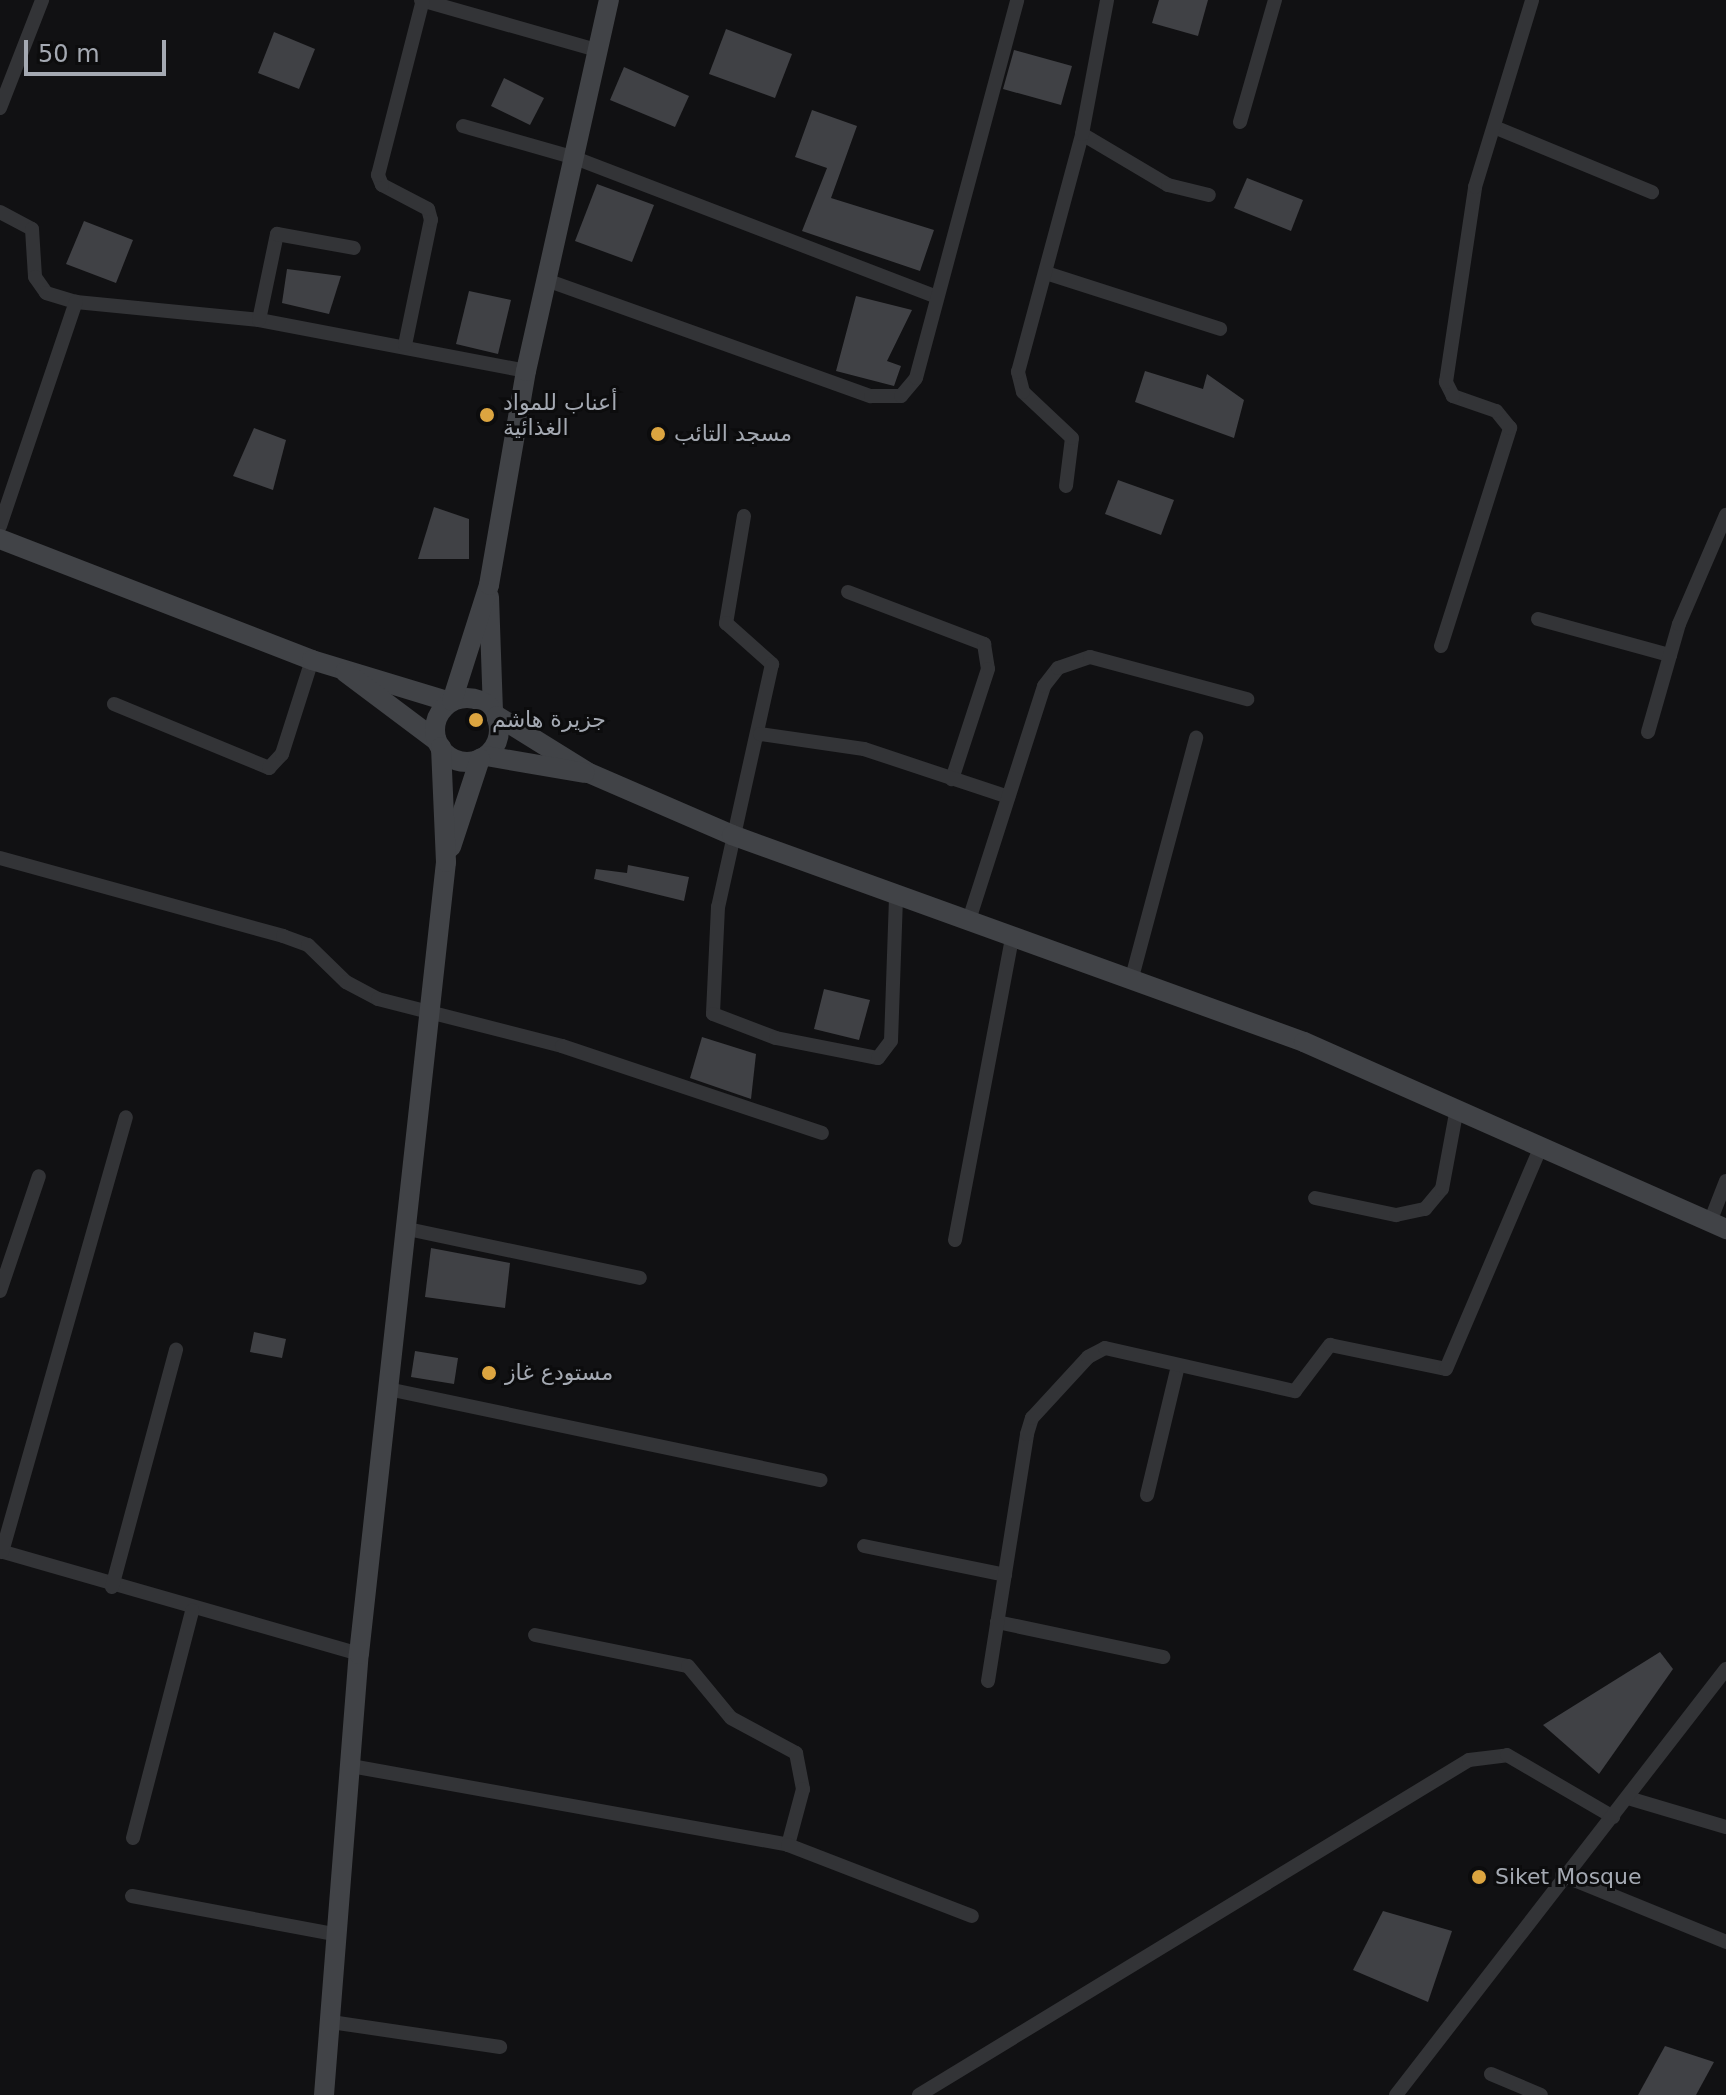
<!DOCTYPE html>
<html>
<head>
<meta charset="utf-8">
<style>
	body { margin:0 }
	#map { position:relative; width:1726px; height:2095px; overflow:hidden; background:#111113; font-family:"DejaVu Sans","Noto Sans Arabic",sans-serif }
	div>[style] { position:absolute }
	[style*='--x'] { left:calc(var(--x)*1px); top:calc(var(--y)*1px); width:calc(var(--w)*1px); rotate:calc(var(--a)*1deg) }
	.building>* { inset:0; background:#404145 }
	.street>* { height:14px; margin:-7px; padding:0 7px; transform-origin:7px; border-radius:7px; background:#333437 }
	.secondary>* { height:20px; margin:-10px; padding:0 10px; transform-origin:10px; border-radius:10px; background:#414347 }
	.secondary>.ring { margin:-10px; padding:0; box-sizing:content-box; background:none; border:20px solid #414347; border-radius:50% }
	.dots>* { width:22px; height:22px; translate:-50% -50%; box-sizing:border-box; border:4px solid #0c0c0d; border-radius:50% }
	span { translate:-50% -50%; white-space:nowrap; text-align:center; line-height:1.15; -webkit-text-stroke:6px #0c0c0d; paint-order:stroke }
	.poi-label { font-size:22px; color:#a4a9b2 }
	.left { translate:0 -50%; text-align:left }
	.scale { position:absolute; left:24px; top:40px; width:142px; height:36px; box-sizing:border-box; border:4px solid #a4a9b2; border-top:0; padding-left:10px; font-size:24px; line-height:28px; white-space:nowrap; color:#a4a9b2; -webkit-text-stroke:6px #0c0c0d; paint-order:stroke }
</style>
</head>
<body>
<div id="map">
	<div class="building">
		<i style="clip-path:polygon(1159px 0,1208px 0,1198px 36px,1152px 23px)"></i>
		<i style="clip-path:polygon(726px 29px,792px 54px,775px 98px,709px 74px)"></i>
		<i style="clip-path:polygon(274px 32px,315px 49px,299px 89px,258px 73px)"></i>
		<i style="clip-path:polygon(1014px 50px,1072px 66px,1061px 105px,1003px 89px)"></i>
		<i style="clip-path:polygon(624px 67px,689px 96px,675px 127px,610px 100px)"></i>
		<i style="clip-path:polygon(504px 78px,544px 98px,530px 125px,491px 106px)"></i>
		<i style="clip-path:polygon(812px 110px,857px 126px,831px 198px,934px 230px,920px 271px,802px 231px,827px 168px,795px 157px)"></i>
		<i style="clip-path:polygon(1247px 178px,1303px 200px,1291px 231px,1234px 208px)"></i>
		<i style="clip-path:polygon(597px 184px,654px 205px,632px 262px,575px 241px)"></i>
		<i style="clip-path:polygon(84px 221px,133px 240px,116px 283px,66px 264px)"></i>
		<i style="clip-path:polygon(287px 269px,341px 276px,329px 314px,282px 303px)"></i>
		<i style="clip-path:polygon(469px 291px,511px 300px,498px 354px,456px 344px)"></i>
		<i style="clip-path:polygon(856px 296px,912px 310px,887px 361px,901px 366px,894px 386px,836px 371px)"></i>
		<i style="clip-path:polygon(1145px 371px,1203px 389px,1207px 374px,1244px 400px,1234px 438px,1135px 402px)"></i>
		<i style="clip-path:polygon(254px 428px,286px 440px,273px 490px,233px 476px)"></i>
		<i style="clip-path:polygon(1118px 480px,1174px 500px,1161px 535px,1105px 514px)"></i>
		<i style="clip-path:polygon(434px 507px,469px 519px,469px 559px,418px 559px)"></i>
		<i style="clip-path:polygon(628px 865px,689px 877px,684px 901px,594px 879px,596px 869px,627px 873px)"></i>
		<i style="clip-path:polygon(824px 989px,870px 1000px,859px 1040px,814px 1029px)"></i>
		<i style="clip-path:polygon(702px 1037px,756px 1054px,751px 1099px,690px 1078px)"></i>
		<i style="clip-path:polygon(431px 1248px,510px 1263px,505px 1308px,425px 1297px)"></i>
		<i style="clip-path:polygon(254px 1332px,286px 1339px,282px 1358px,250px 1352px)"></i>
		<i style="clip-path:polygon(415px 1351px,458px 1358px,454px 1384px,411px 1377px)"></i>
		<i style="clip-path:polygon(1660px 1652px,1673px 1669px,1599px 1774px,1543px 1725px)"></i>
		<i style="clip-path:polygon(1383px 1911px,1452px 1931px,1428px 2002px,1353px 1970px)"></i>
		<i style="clip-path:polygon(1665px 2046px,1714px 2062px,1696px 2095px,1638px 2095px)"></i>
	</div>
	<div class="street">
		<i style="--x:421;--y:0;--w:183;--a:15.9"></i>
		<i style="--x:0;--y:108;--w:116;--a:-68.7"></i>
		<i style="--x:1240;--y:122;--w:127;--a:-74"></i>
		<i style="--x:463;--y:126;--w:116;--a:15.9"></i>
		<i style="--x:575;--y:158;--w:385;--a:21"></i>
		<i style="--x:1494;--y:127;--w:171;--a:22.4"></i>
		<i style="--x:1082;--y:134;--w:100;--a:30.7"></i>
		<i style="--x:1168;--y:185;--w:42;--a:13.7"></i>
		<i style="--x:0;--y:212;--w:36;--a:28"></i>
		<i style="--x:32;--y:229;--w:48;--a:86.4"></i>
		<i style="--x:35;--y:277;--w:19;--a:55"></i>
		<i style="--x:46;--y:293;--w:31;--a:17"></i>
		<i style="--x:76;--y:302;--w:184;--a:5.6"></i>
		<i style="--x:259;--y:320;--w:272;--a:10.8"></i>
		<i style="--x:1046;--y:273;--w:183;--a:17.8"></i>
		<i style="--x:549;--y:281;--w:342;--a:19.7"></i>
		<i style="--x:871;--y:396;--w:30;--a:0"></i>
		<i style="--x:901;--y:396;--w:23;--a:-50"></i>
		<i style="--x:916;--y:378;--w:391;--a:-75"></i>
		<i style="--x:259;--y:320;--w:88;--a:-78.2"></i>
		<i style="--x:277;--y:234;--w:78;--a:10.3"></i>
		<i style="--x:405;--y:345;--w:128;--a:-78.3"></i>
		<i style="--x:431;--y:220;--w:11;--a:-105"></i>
		<i style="--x:428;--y:209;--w:52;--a:-152.4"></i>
		<i style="--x:382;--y:185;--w:11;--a:-112"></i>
		<i style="--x:378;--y:175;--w:181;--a:-75.6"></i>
		<i style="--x:1066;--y:486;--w:48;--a:-82.9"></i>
		<i style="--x:1072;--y:438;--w:67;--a:-136.8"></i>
		<i style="--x:1023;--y:392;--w:21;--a:-104"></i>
		<i style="--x:1018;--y:372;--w:246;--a:-74.9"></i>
		<i style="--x:1082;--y:134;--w:136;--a:-79.4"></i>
		<i style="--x:744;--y:516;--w:109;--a:99.5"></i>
		<i style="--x:726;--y:623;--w:62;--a:41.7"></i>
		<i style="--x:772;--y:664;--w:249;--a:102.5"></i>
		<i style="--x:718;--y:907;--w:107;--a:92.7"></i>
		<i style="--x:713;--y:1014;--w:67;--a:20.9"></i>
		<i style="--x:776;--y:1038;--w:104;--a:11.1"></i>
		<i style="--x:878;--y:1058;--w:21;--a:-53"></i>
		<i style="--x:891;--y:1041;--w:145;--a:-88"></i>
		<i style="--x:0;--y:526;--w:237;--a:-71.3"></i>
		<i style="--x:848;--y:592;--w:146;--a:20.9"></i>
		<i style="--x:984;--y:644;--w:25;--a:81"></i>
		<i style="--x:988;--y:669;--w:116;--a:108.1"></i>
		<i style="--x:1538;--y:619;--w:137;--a:15.3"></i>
		<i style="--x:1441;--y:646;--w:229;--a:-72.4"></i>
		<i style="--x:1510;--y:428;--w:22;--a:-129"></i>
		<i style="--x:1496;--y:411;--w:46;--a:-160.8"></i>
		<i style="--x:1453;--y:396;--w:16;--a:-117"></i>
		<i style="--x:1446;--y:382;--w:197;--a:-81.5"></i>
		<i style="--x:1475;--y:187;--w:195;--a:-73"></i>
		<i style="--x:114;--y:704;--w:168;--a:22.4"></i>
		<i style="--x:269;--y:768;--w:19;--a:-47"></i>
		<i style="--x:282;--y:754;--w:99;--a:-72.3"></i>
		<i style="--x:1648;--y:732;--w:112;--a:-74"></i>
		<i style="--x:1679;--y:624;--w:119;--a:-66.7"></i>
		<i style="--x:760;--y:734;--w:105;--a:8.2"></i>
		<i style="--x:864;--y:749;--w:152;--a:18.4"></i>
		<i style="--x:0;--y:858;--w:294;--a:15.4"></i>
		<i style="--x:283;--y:936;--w:27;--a:20"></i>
		<i style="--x:308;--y:945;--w:53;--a:44.2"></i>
		<i style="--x:346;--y:982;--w:36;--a:28"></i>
		<i style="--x:378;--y:999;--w:190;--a:14.3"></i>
		<i style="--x:562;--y:1046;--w:274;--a:18.5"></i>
		<i style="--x:968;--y:923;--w:249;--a:-72.2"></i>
		<i style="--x:1044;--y:686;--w:23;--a:-52"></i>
		<i style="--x:1058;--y:668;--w:34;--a:-19"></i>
		<i style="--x:1090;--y:657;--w:163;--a:15"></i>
		<i style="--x:1131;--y:981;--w:252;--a:-75"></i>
		<i style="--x:1315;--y:1198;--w:83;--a:11.9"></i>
		<i style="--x:1396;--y:1215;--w:30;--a:-12"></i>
		<i style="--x:1425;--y:1209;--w:26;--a:-50"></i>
		<i style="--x:1442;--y:1189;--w:82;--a:-79.5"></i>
		<i style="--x:1710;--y:1222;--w:44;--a:-68.7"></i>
		<i style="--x:403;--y:1228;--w:242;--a:11.9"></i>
		<i style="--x:955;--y:1240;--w:306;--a:-79.3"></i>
		<i style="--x:0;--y:1291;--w:121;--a:-71.3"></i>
		<i style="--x:388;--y:1389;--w:442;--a:11.9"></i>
		<i style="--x:1147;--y:1495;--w:133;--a:-76.5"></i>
		<i style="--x:864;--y:1546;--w:144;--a:11.6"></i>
		<i style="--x:0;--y:1551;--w:373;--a:16"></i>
		<i style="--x:2;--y:1552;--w:452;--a:-74.1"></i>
		<i style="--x:112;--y:1587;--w:246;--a:-74.9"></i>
		<i style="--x:997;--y:1622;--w:170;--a:11.9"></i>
		<i style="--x:535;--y:1635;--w:156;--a:11.5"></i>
		<i style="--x:688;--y:1666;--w:67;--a:50.4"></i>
		<i style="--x:731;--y:1718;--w:74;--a:28.3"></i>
		<i style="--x:796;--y:1753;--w:37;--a:79"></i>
		<i style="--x:803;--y:1789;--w:58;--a:105"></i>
		<i style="--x:988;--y:1681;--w:250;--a:-81"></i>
		<i style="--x:1027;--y:1434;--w:17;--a:-73"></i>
		<i style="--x:1032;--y:1418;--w:83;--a:-47.4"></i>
		<i style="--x:1088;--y:1357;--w:19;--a:-28"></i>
		<i style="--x:1105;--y:1348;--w:195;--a:12.8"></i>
		<i style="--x:1295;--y:1391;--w:58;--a:-52.7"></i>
		<i style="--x:1330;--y:1345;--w:118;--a:11.7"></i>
		<i style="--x:1446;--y:1369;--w:242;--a:-66.9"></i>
		<i style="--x:351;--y:1766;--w:444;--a:10.2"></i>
		<i style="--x:788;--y:1845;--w:197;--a:21.1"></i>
		<i style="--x:1628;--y:1798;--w:102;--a:16.5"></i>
		<i style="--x:133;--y:1838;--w:235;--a:-75.4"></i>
		<i style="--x:1562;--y:1875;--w:177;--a:22.2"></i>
		<i style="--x:132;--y:1896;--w:210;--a:10.7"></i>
		<i style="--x:331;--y:2022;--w:171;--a:8.4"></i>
		<i style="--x:1491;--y:2074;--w:54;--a:22.8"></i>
		<i style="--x:919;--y:2095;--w:644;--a:-31.35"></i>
		<i style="--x:1469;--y:1760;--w:38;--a:-7"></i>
		<i style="--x:1507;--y:1755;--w:123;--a:30.3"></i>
		<i style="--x:1396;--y:2095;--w:539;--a:-52.24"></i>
	</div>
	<div class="secondary">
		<i style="--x:0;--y:539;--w:335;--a:21.2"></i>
		<i style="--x:312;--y:660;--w:144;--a:16.9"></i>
		<i style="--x:489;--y:597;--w:113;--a:88"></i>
		<i style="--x:345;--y:672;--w:115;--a:36.9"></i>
		<i class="ring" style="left:435px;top:698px;width:44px;height:44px"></i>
		<i style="--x:452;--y:701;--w:122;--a:-72.3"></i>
		<i style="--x:489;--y:585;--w:217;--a:-80.2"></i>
		<i style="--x:526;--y:371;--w:380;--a:-77.4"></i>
		<i style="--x:497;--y:716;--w:108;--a:31.8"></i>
		<i style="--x:589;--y:773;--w:156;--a:23.4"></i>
		<i style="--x:732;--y:835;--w:608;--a:19.89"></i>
		<i style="--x:1304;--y:1042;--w:462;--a:23.9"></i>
		<i style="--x:486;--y:756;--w:100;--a:9.7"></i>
		<i style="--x:451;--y:847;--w:93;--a:-71.8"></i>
		<i style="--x:324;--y:2095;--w:442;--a:-85.5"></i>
		<i style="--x:359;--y:1654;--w:797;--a:-83.73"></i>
		<i style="--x:446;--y:862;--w:115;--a:-92.5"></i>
	</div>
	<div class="dots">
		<i style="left:487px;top:415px;background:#dca540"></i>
		<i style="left:658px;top:434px;background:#dca540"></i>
		<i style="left:476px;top:720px;background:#dca540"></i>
		<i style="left:489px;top:1373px;background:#dca540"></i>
		<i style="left:1479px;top:1877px;background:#dca540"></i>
	</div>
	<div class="poi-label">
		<span class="left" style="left:503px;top:415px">أعناب للمواد<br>الغذائية</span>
		<span class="left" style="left:674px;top:434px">مسجد التائب</span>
		<span class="left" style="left:492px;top:720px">جزيرة هاشم</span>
		<span class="left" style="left:505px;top:1373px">مستودع غاز</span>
		<span class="left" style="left:1495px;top:1877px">Siket Mosque</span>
	</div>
	<div class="scale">50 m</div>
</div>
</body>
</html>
